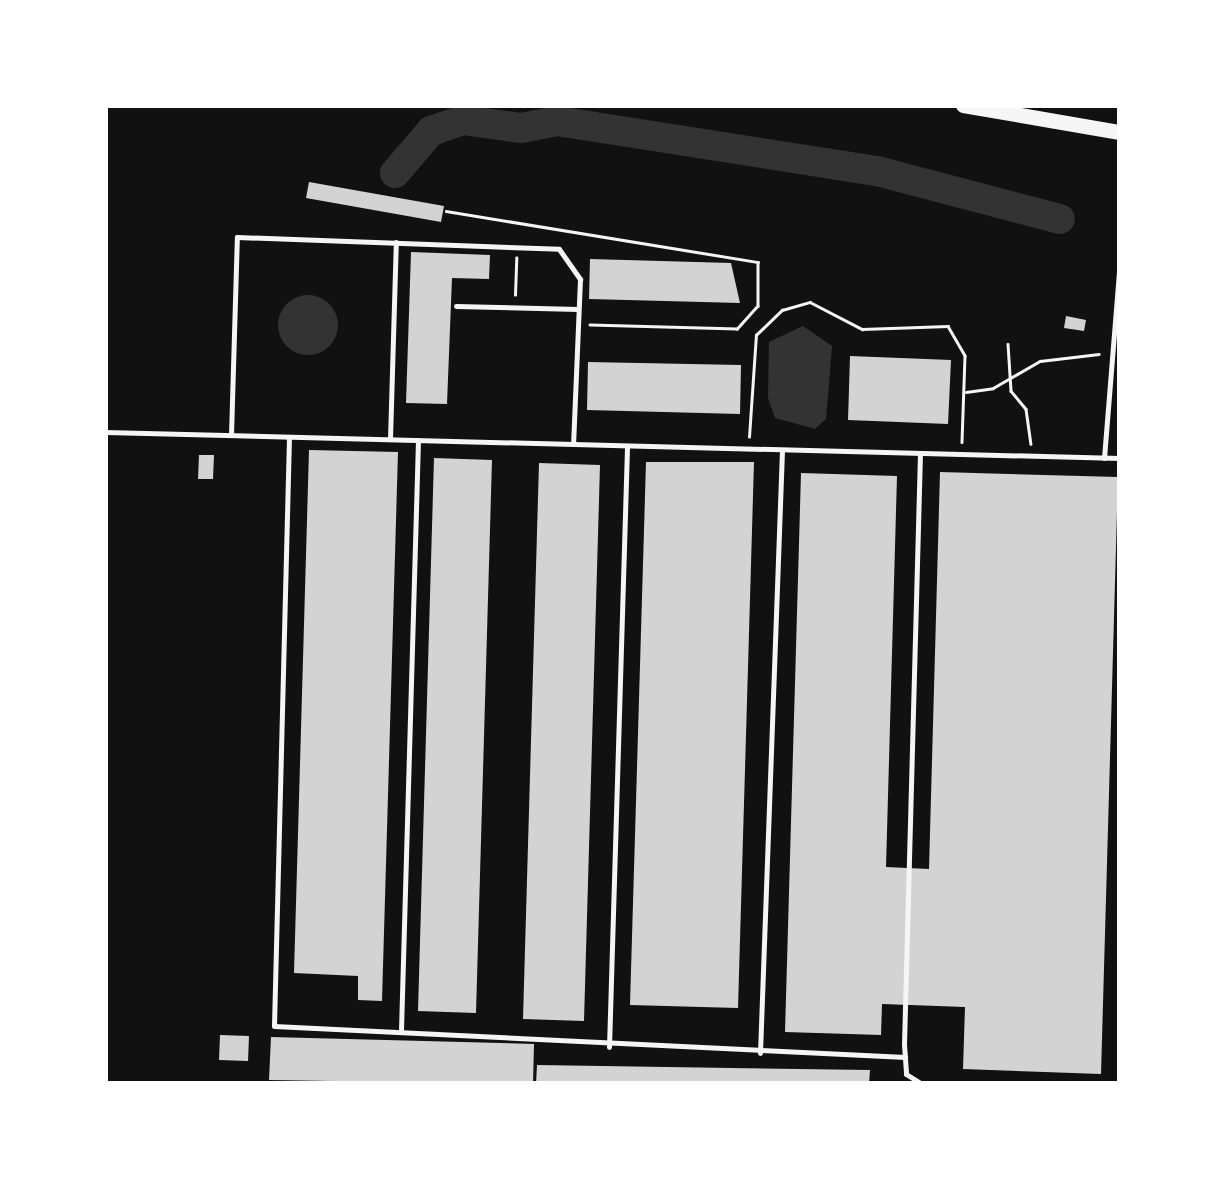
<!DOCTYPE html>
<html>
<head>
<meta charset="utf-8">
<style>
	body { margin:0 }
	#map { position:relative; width:1225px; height:1189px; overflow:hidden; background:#111; font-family:"Fira Sans Condensed",sans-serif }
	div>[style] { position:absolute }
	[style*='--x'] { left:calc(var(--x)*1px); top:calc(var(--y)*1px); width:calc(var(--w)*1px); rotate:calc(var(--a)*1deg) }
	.water>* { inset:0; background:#333 }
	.round { border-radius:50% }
	.river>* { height:30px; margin:-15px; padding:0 15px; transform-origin:15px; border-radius:15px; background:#333 }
	.building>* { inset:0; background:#d3d3d3 }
	.path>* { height:2.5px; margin:-1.25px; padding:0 1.25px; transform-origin:1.25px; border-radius:1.25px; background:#f5f5f5 }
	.service>* { height:5px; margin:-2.5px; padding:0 2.5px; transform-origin:2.5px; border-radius:2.5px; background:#f5f5f5 }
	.primary>* { height:15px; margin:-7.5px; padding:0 7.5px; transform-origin:7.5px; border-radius:7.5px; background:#f5f5f5 }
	span { translate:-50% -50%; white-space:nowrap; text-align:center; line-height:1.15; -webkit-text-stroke:9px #fff; paint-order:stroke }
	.frame { position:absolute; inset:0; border:108px solid #fff; pointer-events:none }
</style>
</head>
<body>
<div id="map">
	<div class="water">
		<i class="round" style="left:278px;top:295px;width:60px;height:60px"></i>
		<i style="clip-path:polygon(803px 326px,832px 346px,826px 419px,815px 429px,775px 418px,768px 398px,769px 342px)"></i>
	</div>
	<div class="river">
		<i style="--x:395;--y:173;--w:55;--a:-49.4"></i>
		<i style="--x:431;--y:131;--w:34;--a:-19"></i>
		<i style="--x:463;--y:120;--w:59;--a:7.9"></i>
		<i style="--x:521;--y:128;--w:37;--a:-11"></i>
		<i style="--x:557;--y:121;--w:324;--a:8.9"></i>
		<i style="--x:877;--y:171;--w:189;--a:14.7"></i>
	</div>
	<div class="building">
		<i style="clip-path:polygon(309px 182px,444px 206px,441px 222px,306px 198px)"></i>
		<i style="clip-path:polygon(411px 252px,490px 255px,489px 279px,452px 278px,447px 404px,406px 403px)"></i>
		<i style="clip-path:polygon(590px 259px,731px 263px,740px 303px,589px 299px)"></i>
		<i style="clip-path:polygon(1066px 316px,1086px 320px,1084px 331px,1064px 328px)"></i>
		<i style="clip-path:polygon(850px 356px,951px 360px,948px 424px,848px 420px)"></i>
		<i style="clip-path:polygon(588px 362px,741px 365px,740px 414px,587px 410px)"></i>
		<i style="clip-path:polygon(309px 450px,398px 452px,382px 1001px,358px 1000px,358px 976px,294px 973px)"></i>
		<i style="clip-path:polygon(199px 455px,214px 455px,213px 479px,198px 479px)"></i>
		<i style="clip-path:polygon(434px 458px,492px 460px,476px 1013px,418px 1011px)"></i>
		<i style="clip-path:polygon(646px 462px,754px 462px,738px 1008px,630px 1005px)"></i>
		<i style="clip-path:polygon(539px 463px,600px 465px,584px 1021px,523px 1019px)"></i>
		<i style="clip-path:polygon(940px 472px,1118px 477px,1101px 1074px,963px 1069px,965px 1007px,882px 1004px,881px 1035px,785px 1032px,801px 473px,897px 476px,886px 867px,929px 869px)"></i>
		<i style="clip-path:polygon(220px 1035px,249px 1036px,248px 1061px,219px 1060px)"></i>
		<i style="clip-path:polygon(271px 1037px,534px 1044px,533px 1084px,269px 1080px)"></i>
		<i style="clip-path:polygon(537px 1065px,870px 1070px,869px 1084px,536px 1084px)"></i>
	</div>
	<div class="path">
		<i style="--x:446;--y:211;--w:316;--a:9.3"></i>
		<i style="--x:758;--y:262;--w:44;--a:90"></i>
		<i style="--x:758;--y:306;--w:31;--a:132"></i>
		<i style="--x:737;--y:329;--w:147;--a:-178.4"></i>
		<i style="--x:515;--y:295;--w:37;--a:-88"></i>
		<i style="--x:1008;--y:344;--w:47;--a:86.3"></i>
		<i style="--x:1011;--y:391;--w:23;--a:50"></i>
		<i style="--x:1026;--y:409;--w:35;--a:82"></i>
		<i style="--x:966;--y:392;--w:27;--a:-8"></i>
		<i style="--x:993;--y:388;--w:54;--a:-29.9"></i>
		<i style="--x:1040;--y:361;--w:59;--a:-6.8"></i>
		<i style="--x:749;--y:437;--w:102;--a:-86.1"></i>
		<i style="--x:756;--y:335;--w:36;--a:-44"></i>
		<i style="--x:782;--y:310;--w:29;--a:-16"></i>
		<i style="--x:810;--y:302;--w:59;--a:27.4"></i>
		<i style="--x:862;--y:329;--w:86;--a:-2"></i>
		<i style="--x:948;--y:326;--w:34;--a:60"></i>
		<i style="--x:965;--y:356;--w:86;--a:92"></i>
	</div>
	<div class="service">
		<i style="--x:456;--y:306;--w:122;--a:1.4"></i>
		<i style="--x:105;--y:432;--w:1015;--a:1.47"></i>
		<i style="--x:231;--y:435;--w:198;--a:-88.3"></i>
		<i style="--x:237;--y:237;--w:322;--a:2.1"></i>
		<i style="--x:559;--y:249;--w:37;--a:55"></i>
		<i style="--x:580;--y:279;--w:165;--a:92.4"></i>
		<i style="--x:289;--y:437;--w:589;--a:91.46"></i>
		<i style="--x:274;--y:1026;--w:632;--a:2.81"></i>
		<i style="--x:390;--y:439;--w:197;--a:-88.3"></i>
		<i style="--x:920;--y:453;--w:591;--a:91.55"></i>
		<i style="--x:904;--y:1044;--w:30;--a:86"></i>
		<i style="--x:906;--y:1074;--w:19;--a:32"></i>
		<i style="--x:1104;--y:458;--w:199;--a:-85.4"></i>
		<i style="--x:401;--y:1030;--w:590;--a:-88.35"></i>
		<i style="--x:609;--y:1047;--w:601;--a:-88.28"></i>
		<i style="--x:760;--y:1053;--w:603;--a:-87.91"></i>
	</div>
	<div class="primary">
		<i style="--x:963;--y:105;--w:159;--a:9.8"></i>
	</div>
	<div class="frame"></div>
</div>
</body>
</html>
